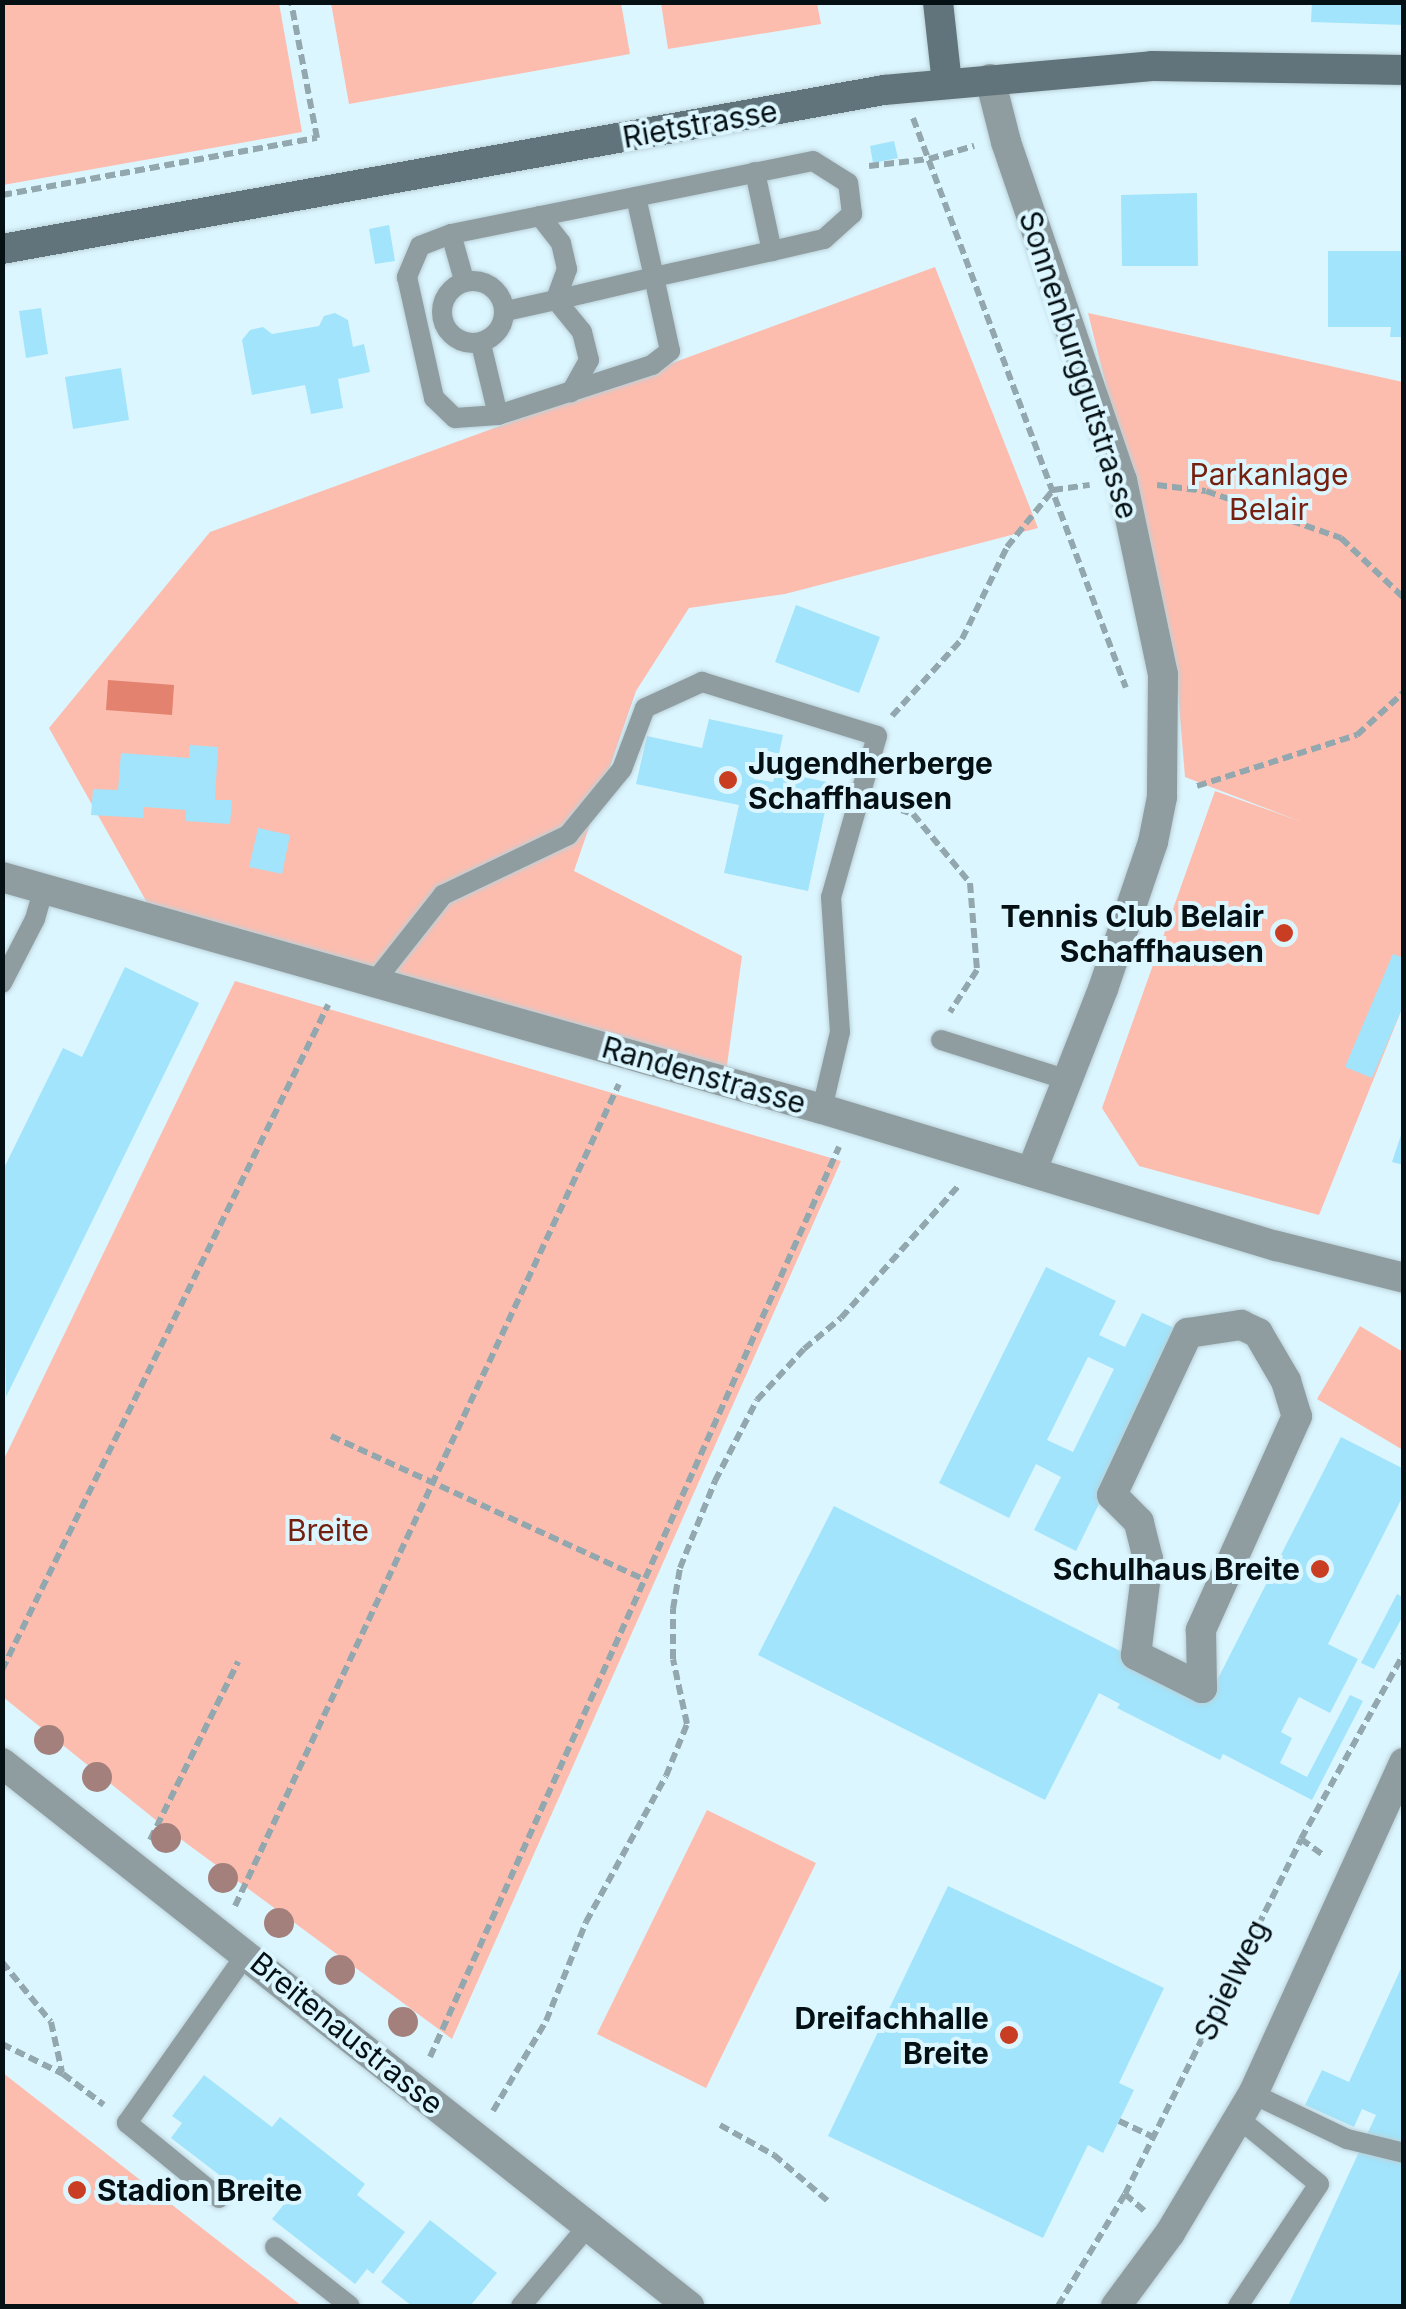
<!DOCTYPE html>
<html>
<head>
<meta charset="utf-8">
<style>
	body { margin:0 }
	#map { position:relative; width:1406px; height:2309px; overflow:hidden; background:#dcf6ff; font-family:Inter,sans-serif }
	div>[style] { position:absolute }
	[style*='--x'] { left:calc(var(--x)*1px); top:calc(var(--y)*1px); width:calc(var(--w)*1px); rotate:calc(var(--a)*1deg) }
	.green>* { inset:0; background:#fcbdaf }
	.water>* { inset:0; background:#e3836f }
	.building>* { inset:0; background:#a2e4fb }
	.path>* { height:6px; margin-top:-3px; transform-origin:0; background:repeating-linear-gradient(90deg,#92a7ae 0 10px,transparent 0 15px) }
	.roads { filter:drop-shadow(0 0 2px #bad1d9) drop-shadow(0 0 2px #bad1d9) }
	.lane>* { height:20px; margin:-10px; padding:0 10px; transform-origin:10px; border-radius:10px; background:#8f9da1 }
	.lane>.ring { margin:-10px; padding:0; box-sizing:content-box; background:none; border:20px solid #8f9da1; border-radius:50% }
	.street>* { height:30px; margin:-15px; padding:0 15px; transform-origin:15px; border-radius:15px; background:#8f9da1 }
	.secondary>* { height:30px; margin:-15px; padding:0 15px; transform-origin:15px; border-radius:15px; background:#61747b }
	.trees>* { width:30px; height:30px; margin:-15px; border-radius:50%; background:#a3807b }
	.dots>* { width:28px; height:28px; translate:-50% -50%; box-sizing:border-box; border:5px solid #dcf6ff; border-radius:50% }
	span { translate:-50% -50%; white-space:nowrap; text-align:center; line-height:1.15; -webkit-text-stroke:8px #dcf6ff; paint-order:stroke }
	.street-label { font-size:30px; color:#051014 }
	.park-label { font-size:30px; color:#751f0f }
	.poi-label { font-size:30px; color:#051014; font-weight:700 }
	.left { translate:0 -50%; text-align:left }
	.right { translate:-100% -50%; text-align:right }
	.frame { position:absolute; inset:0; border:5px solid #051014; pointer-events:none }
</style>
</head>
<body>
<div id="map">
	<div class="green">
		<i style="clip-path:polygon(3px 2px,279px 3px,302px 132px,3px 185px)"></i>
		<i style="clip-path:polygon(331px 3px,621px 3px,630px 54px,349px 104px)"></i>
		<i style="clip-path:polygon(661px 3px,817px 3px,821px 24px,668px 49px)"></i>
		<i style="clip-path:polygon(935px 267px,1038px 528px,785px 594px,689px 608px,636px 691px,574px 871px,742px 956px,725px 1080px,159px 924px,49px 728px,210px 532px)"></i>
		<i style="clip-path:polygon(1088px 313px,1403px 382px,1403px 1006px,1319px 1215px,1139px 1166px,1102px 1108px,1215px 791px,1302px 822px,1185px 777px,1176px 668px)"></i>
		<i style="clip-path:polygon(235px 981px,841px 1161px,452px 2039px,167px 1829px,3px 1697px,3px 1461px)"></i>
		<i style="clip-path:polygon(1360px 1326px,1403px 1352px,1403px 1450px,1317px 1399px)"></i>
		<i style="clip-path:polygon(707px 1810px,816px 1863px,706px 2088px,597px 2034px)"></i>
		<i style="clip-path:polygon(2px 2073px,3px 2073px,302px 2306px,3px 2306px)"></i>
	</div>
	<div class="water">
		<i style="clip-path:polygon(108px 680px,174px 685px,172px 715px,106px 710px)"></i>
	</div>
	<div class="building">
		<i style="clip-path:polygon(1312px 2px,1404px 2px,1404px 25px,1311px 22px)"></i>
		<i style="clip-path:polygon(894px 141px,898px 158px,873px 163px,870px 146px)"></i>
		<i style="clip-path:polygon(1197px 193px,1198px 266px,1122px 266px,1121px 195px)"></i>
		<i style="clip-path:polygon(389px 225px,395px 261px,375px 264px,369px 229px)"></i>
		<i style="clip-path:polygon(1328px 251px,1404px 251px,1404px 337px,1390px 337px,1391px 327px,1328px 327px)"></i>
		<i style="clip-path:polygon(41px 308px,48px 354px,26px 358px,19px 311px)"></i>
		<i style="clip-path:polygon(335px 313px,348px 320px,353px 347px,364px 344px,370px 372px,338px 379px,343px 408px,311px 414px,305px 385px,252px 395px,242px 340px,250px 330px,263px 327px,272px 334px,319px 326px,324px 316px)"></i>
		<i style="clip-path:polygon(121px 368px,129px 420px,73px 429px,65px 377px)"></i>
		<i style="clip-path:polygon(796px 605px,880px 637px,859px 693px,775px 662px)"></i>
		<i style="clip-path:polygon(709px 719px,783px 735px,779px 754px,761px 749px,754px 779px,773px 782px,776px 771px,831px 783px,808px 891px,724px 873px,739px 805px,636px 784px,647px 736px,702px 748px)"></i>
		<i style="clip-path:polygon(190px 745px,218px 747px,215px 800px,232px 800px,230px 824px,186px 821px,186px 810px,144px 807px,143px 818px,91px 815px,93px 789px,118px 790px,121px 753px,189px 758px)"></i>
		<i style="clip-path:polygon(258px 828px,290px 835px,282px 874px,249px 867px)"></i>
		<i style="clip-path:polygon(1393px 954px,1404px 958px,1404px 1004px,1372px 1078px,1345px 1067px)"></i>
		<i style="clip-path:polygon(125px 967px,199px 1003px,6px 1397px,2px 1172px,63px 1048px,82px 1057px)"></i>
		<i style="clip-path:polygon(1404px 1126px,1404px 1165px,1392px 1162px)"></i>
		<i style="clip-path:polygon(evenodd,1046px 1267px,1116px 1301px,1099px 1335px,1125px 1347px,1142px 1313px,1183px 1332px,1076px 1551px,1034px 1530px,1061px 1477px,1036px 1464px,1009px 1518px,939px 1483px,1046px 1267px,1088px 1357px,1114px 1369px,1073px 1452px,1047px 1440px,1088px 1357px)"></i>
		<i style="clip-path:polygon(1341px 1437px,1404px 1469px,1404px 1494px,1328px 1644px,1358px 1659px,1330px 1713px,1299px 1697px,1281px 1732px,1292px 1738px,1280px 1763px,1307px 1777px,1350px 1695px,1363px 1701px,1312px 1800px,1223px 1754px,1220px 1760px,1117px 1708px,1120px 1704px,1099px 1693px,1045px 1800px,758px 1655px,834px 1506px,1209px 1696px)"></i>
		<i style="clip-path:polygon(1397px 1594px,1404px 1598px,1404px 1614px,1374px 1669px,1361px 1663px)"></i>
		<i style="clip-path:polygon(948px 1886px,1164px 1988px,1119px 2083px,1134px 2090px,1119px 2121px,1103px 2153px,1088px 2145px,1043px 2238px,828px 2136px)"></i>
		<i style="clip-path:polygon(1404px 1962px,1404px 2306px,1288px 2306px,1376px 2115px,1362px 2109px,1354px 2127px,1305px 2105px,1322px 2070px,1349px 2082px)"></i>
		<i style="clip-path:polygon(204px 2075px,272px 2127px,280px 2117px,365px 2184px,357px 2195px,405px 2232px,373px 2274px,367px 2269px,355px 2284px,272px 2219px,285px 2203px,263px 2186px,252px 2200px,171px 2138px,182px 2123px,172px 2116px)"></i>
		<i style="clip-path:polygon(430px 2220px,497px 2273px,470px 2306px,412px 2306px,381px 2282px)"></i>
	</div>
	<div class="path">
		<i style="--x:913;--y:118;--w:608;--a:69.51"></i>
		<i style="--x:869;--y:166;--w:60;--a:-6.7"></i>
		<i style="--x:929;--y:159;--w:47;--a:-16.1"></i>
		<i style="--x:2;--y:195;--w:320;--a:-10.3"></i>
		<i style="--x:317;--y:138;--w:138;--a:-100.8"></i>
		<i style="--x:1157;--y:485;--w:49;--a:7"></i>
		<i style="--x:1206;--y:491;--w:143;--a:19.2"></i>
		<i style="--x:1341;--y:538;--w:87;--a:43.6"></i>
		<i style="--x:892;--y:716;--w:104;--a:-47.7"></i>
		<i style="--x:962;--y:639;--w:102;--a:-63.9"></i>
		<i style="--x:1007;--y:547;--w:73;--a:-51.1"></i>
		<i style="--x:1053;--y:490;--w:37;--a:-8"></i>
		<i style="--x:1197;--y:786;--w:168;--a:-17.7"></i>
		<i style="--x:1357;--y:735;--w:64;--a:-42.5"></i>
		<i style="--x:885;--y:805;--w:29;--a:18"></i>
		<i style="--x:913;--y:814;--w:89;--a:50.4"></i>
		<i style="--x:970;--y:883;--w:87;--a:85.4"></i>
		<i style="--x:977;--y:970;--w:50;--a:122.7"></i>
		<i style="--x:331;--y:1436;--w:345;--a:24.6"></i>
		<i style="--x:2;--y:1670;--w:741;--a:-63.88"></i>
		<i style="--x:1301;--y:1839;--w:29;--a:36"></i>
		<i style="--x:150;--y:1840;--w:199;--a:-63.7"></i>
		<i style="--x:235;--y:1906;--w:907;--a:-64.96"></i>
		<i style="--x:2;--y:1962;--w:77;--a:50.8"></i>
		<i style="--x:51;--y:2022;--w:51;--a:77.6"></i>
		<i style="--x:2;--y:2044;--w:68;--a:26.2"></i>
		<i style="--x:63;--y:2074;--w:51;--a:37.1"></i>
		<i style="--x:430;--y:2057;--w:998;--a:-65.8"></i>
		<i style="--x:493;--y:2111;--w:104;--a:-59.5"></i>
		<i style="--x:546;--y:2021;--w:107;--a:-68"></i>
		<i style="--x:586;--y:1922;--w:166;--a:-61.3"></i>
		<i style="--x:666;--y:1776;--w:56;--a:-68"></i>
		<i style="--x:687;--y:1724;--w:66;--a:-102.2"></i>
		<i style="--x:673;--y:1659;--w:50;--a:-90"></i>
		<i style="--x:673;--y:1609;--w:42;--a:-80.3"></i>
		<i style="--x:680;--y:1568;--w:94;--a:-68.1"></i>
		<i style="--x:715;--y:1481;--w:91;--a:-62.6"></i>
		<i style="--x:757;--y:1400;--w:69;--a:-47.3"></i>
		<i style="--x:804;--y:1349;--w:48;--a:-40"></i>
		<i style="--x:841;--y:1318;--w:179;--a:-48.4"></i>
		<i style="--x:1119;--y:2121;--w:38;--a:25"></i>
		<i style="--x:720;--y:2125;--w:62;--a:29.1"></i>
		<i style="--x:774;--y:2155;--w:72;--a:40.5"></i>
		<i style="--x:1125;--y:2194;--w:28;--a:41"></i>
		<i style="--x:1058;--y:2306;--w:131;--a:-59.1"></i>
		<i style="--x:1125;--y:2194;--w:396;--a:-63.6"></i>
		<i style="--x:1301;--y:1839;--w:213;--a:-61"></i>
	</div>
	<div class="roads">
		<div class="lane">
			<i style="--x:755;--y:172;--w:81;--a:77.9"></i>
			<i style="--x:540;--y:216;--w:34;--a:52"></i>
			<i style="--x:561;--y:243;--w:27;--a:77"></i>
			<i style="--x:567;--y:269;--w:33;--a:110"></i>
			<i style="--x:556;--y:300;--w:41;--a:50.9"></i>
			<i style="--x:582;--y:332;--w:29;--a:76"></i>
			<i style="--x:589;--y:360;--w:37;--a:119"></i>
			<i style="--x:451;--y:234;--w:48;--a:74.2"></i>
			<i class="ring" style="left:442px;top:281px;width:42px;height:42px"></i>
			<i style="--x:506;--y:311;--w:51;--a:-12.4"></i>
			<i style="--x:556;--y:300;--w:101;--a:-13.2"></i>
			<i style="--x:654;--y:277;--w:121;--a:-12.4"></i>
			<i style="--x:772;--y:251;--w:53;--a:-13"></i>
			<i style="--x:824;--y:239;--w:38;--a:-42"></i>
			<i style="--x:852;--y:214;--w:31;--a:-97"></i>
			<i style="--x:848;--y:183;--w:41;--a:-147.8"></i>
			<i style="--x:813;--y:161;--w:369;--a:168.6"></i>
			<i style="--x:451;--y:234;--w:33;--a:159"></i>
			<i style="--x:420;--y:246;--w:34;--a:113"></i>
			<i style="--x:407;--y:277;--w:124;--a:77.4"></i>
			<i style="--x:434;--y:398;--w:29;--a:44"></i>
			<i style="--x:455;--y:418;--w:43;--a:-4"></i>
			<i style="--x:498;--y:415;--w:162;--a:-18"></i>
			<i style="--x:652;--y:365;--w:23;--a:-38"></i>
			<i style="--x:670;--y:351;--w:76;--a:-102.2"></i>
			<i style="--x:654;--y:277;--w:82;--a:-102.7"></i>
			<i style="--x:481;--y:344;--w:73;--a:76.5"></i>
			<i style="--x:375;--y:981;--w:110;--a:-51.7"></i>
			<i style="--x:443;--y:895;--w:139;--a:-25.6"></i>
			<i style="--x:568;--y:835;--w:85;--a:-50.7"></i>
			<i style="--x:622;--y:769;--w:65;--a:-69.3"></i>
			<i style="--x:645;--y:708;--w:63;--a:-24.5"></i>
			<i style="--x:702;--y:682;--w:183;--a:17.1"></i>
			<i style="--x:877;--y:736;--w:167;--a:105.9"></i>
			<i style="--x:831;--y:897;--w:135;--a:86.2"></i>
			<i style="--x:840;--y:1032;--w:79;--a:103.2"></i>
			<i style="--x:2;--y:983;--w:72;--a:-62.7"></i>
			<i style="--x:35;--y:919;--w:32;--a:-74"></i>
			<i style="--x:941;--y:1040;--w:130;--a:17.5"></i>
			<i style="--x:1253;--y:2094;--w:104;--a:25.6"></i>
			<i style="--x:1347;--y:2139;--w:59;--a:13.8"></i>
			<i style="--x:219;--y:2198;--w:119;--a:-140.8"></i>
			<i style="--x:127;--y:2123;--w:208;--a:-54.8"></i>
			<i style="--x:275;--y:2247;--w:95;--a:38.2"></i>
			<i style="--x:521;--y:2306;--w:104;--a:-50.1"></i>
			<i style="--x:1238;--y:2306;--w:146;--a:-56.4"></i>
			<i style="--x:1319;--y:2184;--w:104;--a:-140.8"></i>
		</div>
		<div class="street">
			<i style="--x:990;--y:79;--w:65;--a:75.7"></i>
			<i style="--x:1006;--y:142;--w:357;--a:71.1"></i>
			<i style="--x:1122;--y:480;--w:198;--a:78.1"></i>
			<i style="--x:1163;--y:674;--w:123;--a:90.5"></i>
			<i style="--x:1162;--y:797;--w:46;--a:101.3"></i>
			<i style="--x:1153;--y:842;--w:155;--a:108.8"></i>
			<i style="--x:1103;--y:989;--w:194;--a:111.4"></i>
			<i style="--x:2;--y:877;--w:852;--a:15.8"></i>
			<i style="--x:822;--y:1109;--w:475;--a:16.8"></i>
			<i style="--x:1277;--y:1246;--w:131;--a:14.1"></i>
			<i style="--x:1241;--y:1325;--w:19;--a:25"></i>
			<i style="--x:1258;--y:1333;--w:56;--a:59.7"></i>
			<i style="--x:1286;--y:1381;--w:37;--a:73"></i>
			<i style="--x:1297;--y:1416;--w:235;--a:114.2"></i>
			<i style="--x:1201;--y:1630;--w:58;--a:89"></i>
			<i style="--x:1202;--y:1688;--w:74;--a:-153.4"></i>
			<i style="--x:1136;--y:1655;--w:97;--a:-82.9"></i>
			<i style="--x:1148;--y:1559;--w:38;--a:-104"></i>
			<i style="--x:1139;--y:1522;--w:38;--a:-135"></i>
			<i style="--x:1112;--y:1495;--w:179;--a:-64.9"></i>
			<i style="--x:1188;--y:1333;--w:54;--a:-8.6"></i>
			<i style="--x:2;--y:1763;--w:876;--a:38.32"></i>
			<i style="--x:1116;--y:2306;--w:91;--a:-53.5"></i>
			<i style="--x:1170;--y:2233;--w:162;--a:-59.2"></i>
			<i style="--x:1253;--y:2094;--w:364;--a:-65.5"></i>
		</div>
		<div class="secondary">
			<i style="--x:938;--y:2;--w:81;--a:83.7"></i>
			<i style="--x:2;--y:249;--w:896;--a:-10.22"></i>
			<i style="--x:884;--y:90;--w:269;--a:-5.1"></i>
			<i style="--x:1152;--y:66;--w:252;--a:0.9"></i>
		</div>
	</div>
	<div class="trees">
		<i style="left:49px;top:1740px"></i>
		<i style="left:97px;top:1777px"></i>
		<i style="left:166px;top:1838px"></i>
		<i style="left:223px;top:1878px"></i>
		<i style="left:279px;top:1923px"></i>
		<i style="left:340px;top:1970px"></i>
		<i style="left:403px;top:2022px"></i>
	</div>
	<div class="dots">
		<i style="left:728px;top:780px;background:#c93e23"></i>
		<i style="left:1284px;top:933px;background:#c93e23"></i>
		<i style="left:1320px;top:1569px;background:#c93e23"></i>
		<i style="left:1009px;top:2035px;background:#c93e23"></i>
		<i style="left:77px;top:2190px;background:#c93e23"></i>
	</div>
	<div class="street-label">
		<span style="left:700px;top:124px;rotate:-10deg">Rietstrasse</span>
		<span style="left:1079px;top:365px;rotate:72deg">Sonnenburggutstrasse</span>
		<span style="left:704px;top:1075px;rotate:16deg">Randenstrasse</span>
		<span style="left:1231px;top:1980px;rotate:-64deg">Spielweg</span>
		<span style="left:347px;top:2033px;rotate:39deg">Breitenaustrasse</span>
	</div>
	<div class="park-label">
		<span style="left:1269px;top:491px">Parkanlage<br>Belair</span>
		<span style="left:328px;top:1530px">Breite</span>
	</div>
	<div class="poi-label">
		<span class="left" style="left:748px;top:780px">Jugendherberge<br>Schaffhausen</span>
		<span class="right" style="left:1264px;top:933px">Tennis Club Belair<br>Schaffhausen</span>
		<span class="right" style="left:1300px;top:1569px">Schulhaus Breite</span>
		<span class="right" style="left:989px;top:2035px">Dreifachhalle<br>Breite</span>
		<span class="left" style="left:97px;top:2190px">Stadion Breite</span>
	</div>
	<div class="frame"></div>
</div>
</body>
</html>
